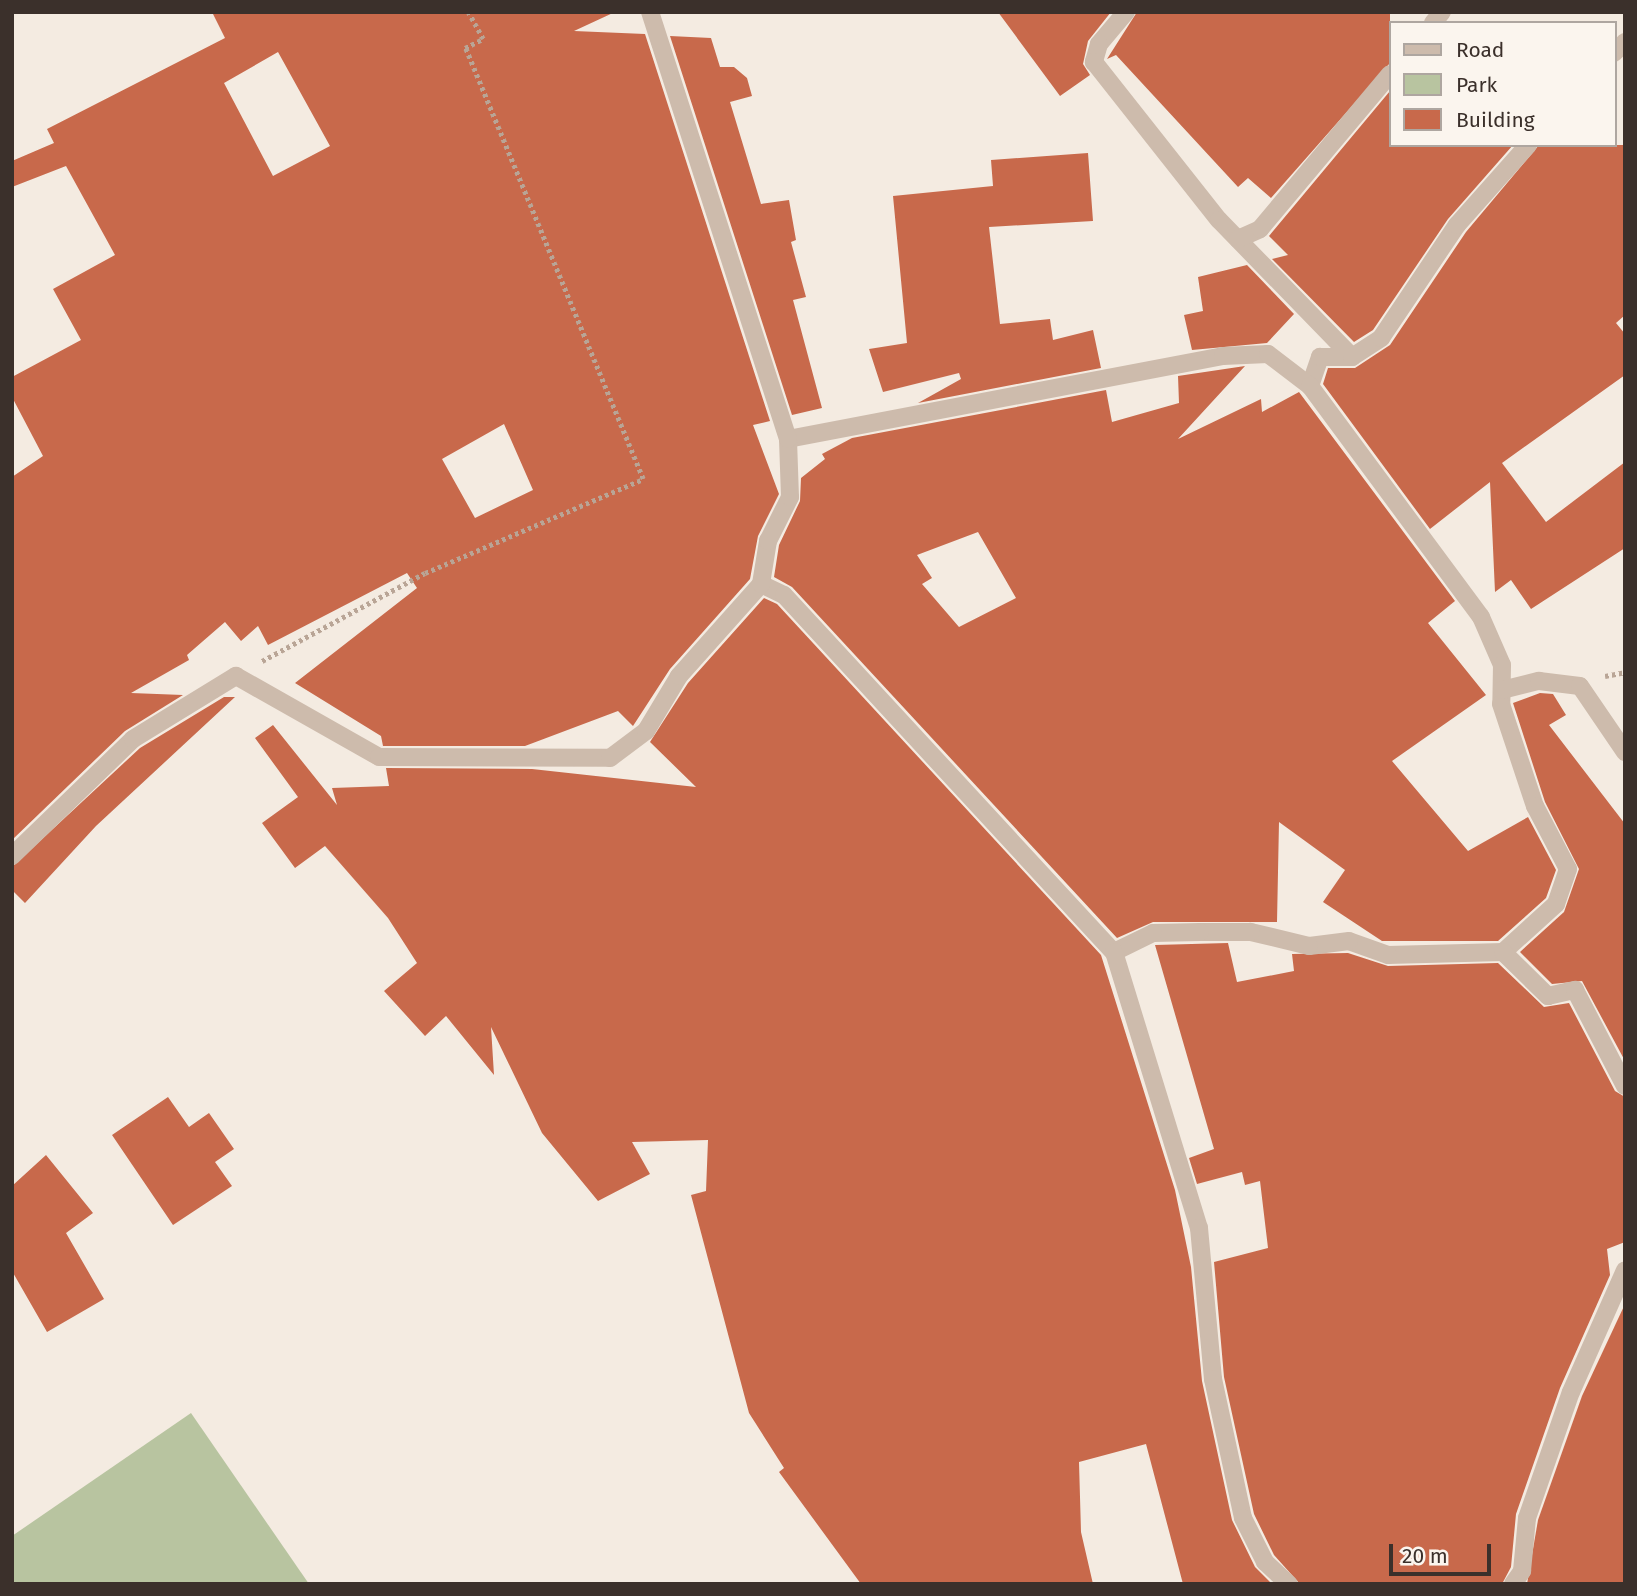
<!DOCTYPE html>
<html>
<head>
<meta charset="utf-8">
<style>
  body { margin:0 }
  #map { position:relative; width:1637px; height:1596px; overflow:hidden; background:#f4ebe1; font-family:"Fira Sans",sans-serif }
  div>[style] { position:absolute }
  .green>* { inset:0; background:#b8c4a0 }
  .building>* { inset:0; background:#c8694b }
  .path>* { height:4.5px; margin-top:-2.25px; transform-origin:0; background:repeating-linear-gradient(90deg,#b9a596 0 3.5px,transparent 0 7px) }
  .minor>* { height:18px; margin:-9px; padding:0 9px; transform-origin:9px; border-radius:9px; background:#cdbbac }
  span { translate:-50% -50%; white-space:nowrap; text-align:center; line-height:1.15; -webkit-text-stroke:5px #fbf5ee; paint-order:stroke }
  .frame { position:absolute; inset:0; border:14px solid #3b302b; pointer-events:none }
  .legend { position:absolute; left:1389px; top:21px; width:228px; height:126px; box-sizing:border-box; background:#fbf5ee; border:2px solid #aea6a0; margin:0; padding:9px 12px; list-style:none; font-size:21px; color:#3b302b }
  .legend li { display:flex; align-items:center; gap:14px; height:35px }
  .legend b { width:35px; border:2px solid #aea6a0 }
  .scale { position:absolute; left:1389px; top:1544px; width:102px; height:32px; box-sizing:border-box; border:4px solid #3b302b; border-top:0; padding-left:9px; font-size:21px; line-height:24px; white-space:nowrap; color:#3b302b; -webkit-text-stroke:5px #fbf5ee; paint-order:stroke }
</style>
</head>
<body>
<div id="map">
  <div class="green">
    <div style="clip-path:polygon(191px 1413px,309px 1584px,12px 1584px,12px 1536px)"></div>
  </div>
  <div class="building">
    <div style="clip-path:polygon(evenodd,212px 12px,615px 12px,574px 31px,645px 34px,770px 421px,753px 425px,779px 494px,758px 536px,750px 579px,670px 669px,633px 726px,618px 711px,525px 746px,383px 746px,381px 736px,295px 683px,417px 588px,407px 573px,268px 645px,258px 626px,241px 641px,225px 622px,187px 655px,189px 660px,131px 693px,183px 695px,125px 731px,12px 840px,12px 477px,43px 456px,12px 397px,12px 377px,81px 340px,53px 289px,115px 255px,66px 166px,12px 187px,12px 161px,54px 143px,47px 129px,225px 38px,212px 12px,278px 52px,330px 146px,273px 176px,224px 83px,278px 52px,212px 12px,504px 424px,533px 490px,475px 518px,442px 459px,504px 424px)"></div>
    <div style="clip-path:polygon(998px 12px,1111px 12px,1088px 41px,1083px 64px,1090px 75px,1060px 96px)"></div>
    <div style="clip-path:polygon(1137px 12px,1390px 12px,1390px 63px,1271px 198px,1248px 178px,1238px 187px,1116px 55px,1107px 59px)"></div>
    <div style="clip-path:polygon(670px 36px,711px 38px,720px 67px,734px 67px,747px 78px,752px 96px,730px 102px,761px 204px,789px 200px,796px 240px,791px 242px,806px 297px,793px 300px,822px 408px,792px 415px)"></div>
    <div style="clip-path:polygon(1390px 91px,1390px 145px,1513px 145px,1448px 219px,1373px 330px,1354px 342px,1272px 259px,1288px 255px,1269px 236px)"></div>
    <div style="clip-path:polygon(1539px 145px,1625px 145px,1625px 315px,1616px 323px,1625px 334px,1625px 375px,1502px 463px,1546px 522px,1625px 462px,1625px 548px,1531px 609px,1511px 580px,1495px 592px,1490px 482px,1430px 529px,1323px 384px,1328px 368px,1355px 368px,1390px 345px,1466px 232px)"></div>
    <div style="clip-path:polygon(1088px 153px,1093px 221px,989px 227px,1000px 324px,1050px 319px,1053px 340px,1093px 330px,1101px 368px,918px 403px,961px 379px,959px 373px,883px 392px,869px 349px,907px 343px,893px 196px,993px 186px,991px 160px)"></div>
    <div style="clip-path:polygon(1247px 265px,1294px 314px,1267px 343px,1192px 350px,1184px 315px,1203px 311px,1198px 277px)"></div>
    <div style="clip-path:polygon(evenodd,1245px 366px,1178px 439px,1261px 399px,1262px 412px,1299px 392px,1455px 601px,1428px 623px,1486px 695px,1392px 761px,1468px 851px,1528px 817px,1556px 870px,1546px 898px,1498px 941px,1382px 941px,1323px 902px,1345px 870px,1279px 822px,1277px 922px,1153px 922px,1117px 938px,792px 587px,774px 577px,779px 545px,800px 501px,801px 478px,825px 459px,822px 454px,852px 438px,1106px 390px,1112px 422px,1179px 403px,1178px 376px,1245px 366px,978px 532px,1016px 598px,959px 627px,922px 584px,932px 578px,917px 555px,978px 532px)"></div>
    <div style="clip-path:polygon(764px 598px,777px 604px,1101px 955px,1175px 1190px,1191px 1267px,1202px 1381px,1232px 1520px,1255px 1567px,1272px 1584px,1183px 1584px,1146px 1444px,1079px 1462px,1081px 1532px,1093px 1584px,861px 1584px,779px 1472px,784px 1468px,749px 1413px,691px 1195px,706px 1191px,708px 1140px,632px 1142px,650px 1174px,598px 1201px,542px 1133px,491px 1027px,494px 1075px,446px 1016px,425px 1036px,384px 991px,417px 963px,388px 918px,325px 846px,295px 868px,262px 823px,298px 797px,255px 738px,273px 725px,337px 805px,332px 788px,389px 786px,386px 768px,532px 769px,696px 787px,650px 742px,688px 683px)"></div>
    <div style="clip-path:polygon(1540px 693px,1553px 694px,1566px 715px,1549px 725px,1625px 824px,1625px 1061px,1582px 981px,1552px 984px,1520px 952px,1564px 912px,1579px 869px,1545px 802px,1513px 703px)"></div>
    <div style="clip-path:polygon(224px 697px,235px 697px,96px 826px,25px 903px,12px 890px,12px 867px,140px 748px)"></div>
    <div style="clip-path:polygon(1228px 943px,1237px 982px,1294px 971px,1292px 954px,1348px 953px,1388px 966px,1498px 963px,1544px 1007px,1569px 1003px,1615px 1091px,1625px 1097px,1625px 1242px,1607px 1249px,1610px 1275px,1560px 1388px,1516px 1514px,1511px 1567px,1502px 1584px,1300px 1584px,1274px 1555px,1254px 1514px,1224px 1377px,1214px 1262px,1268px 1248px,1260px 1181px,1245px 1185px,1242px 1172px,1197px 1184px,1189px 1158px,1214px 1149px,1155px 945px)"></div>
    <div style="clip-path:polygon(168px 1097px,189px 1127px,209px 1113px,234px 1149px,215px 1162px,232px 1186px,173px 1225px,112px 1135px)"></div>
    <div style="clip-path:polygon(46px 1155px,93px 1213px,66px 1233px,104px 1299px,47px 1332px,12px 1271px,12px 1186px)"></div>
    <div style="clip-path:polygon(1625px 1304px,1625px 1584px,1527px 1584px,1538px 1520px,1582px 1396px)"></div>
  </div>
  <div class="path">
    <div style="left:262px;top:661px;width:185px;rotate:-28.4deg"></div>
    <div style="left:425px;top:573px;width:237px;rotate:-23.3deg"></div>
    <div style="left:643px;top:479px;width:466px;rotate:-112.4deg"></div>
    <div style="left:465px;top:48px;width:20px;rotate:-27deg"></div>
    <div style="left:483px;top:39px;width:31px;rotate:-119deg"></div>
    <div style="left:1605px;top:676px;width:20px;rotate:-11deg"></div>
  </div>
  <div class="minor">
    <div style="left:1126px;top:12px;width:42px;rotate:130.2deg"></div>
    <div style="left:1099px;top:44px;width:19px;rotate:106deg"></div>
    <div style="left:1094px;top:62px;width:201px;rotate:51.7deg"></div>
    <div style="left:1219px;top:220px;width:191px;rotate:45.8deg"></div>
    <div style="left:1433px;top:23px;width:14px;rotate:-51deg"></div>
    <div style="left:1614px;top:53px;width:16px;rotate:-45deg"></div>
    <div style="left:1238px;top:239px;width:24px;rotate:-24deg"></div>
    <div style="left:1260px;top:229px;width:202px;rotate:-50deg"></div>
    <div style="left:1310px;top:386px;width:31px;rotate:-71deg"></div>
    <div style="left:1320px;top:357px;width:32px"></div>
    <div style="left:1352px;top:357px;width:35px;rotate:-33deg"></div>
    <div style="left:1381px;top:338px;width:136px;rotate:-56.1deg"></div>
    <div style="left:1457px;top:225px;width:107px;rotate:-48.4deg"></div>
    <div style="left:788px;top:439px;width:443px;rotate:-10.8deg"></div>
    <div style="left:1223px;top:356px;width:45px;rotate:-2.5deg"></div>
    <div style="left:1268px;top:354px;width:53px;rotate:37.3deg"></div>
    <div style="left:1310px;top:386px;width:287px;rotate:53.5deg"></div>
    <div style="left:1481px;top:617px;width:52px;rotate:66.4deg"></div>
    <div style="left:1502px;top:665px;width:39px;rotate:91deg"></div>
    <div style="left:1501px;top:704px;width:108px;rotate:71.6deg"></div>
    <div style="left:1535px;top:806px;width:71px;rotate:62.4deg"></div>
    <div style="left:1568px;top:869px;width:37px;rotate:109deg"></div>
    <div style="left:1556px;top:904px;width:72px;rotate:137.8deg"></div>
    <div style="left:1503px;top:952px;width:115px;rotate:178.5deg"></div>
    <div style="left:1388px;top:955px;width:41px;rotate:-160.3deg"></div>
    <div style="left:1349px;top:941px;width:40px;rotate:172.9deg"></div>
    <div style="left:1309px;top:946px;width:60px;rotate:-166.4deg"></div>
    <div style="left:1251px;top:932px;width:51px;rotate:180deg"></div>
    <div style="left:1200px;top:932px;width:47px;rotate:178.8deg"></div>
    <div style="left:1153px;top:933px;width:43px;rotate:154deg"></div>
    <div style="left:761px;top:584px;width:25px;rotate:26deg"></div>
    <div style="left:784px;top:595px;width:486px;rotate:47.3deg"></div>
    <div style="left:1114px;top:952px;width:289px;rotate:72.9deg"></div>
    <div style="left:1199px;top:1228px;width:152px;rotate:84.7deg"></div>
    <div style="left:1213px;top:1379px;width:142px;rotate:77.8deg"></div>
    <div style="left:1243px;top:1518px;width:49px;rotate:63.4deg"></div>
    <div style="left:1265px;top:1562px;width:33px;rotate:43deg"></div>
    <div style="left:1502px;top:690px;width:38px;rotate:-14deg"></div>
    <div style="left:1539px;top:681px;width:41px;rotate:7deg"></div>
    <div style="left:1580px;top:686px;width:80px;rotate:55.7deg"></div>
    <div style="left:12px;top:856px;width:168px;rotate:-44deg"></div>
    <div style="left:133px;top:739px;width:121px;rotate:-31.5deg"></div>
    <div style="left:236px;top:676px;width:164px;rotate:29.5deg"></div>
    <div style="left:379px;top:757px;width:231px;rotate:0.2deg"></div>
    <div style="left:610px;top:758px;width:45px;rotate:-36.9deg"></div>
    <div style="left:646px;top:731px;width:64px;rotate:-59deg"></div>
    <div style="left:679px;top:676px;width:123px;rotate:-48.3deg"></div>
    <div style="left:761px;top:584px;width:44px;rotate:-80.8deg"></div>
    <div style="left:768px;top:541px;width:49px;rotate:-63.4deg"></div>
    <div style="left:790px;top:497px;width:58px;rotate:-92deg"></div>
    <div style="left:788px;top:439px;width:449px;rotate:-107.9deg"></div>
    <div style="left:1503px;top:952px;width:63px;rotate:44.4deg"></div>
    <div style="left:1548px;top:996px;width:28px;rotate:-13deg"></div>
    <div style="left:1575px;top:990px;width:108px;rotate:62.5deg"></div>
    <div style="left:1513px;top:1584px;width:16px;rotate:-55deg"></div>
    <div style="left:1522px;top:1571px;width:53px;rotate:-84.6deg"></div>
    <div style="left:1527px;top:1518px;width:133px;rotate:-70.8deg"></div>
    <div style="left:1571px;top:1392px;width:133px;rotate:-66.1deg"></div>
  </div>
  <div class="frame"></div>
  <ul class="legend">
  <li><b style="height:9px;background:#cdbbac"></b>Road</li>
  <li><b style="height:19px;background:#b8c4a0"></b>Park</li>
  <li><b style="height:19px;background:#c8694b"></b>Building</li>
  </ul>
  <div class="scale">20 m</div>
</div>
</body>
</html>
